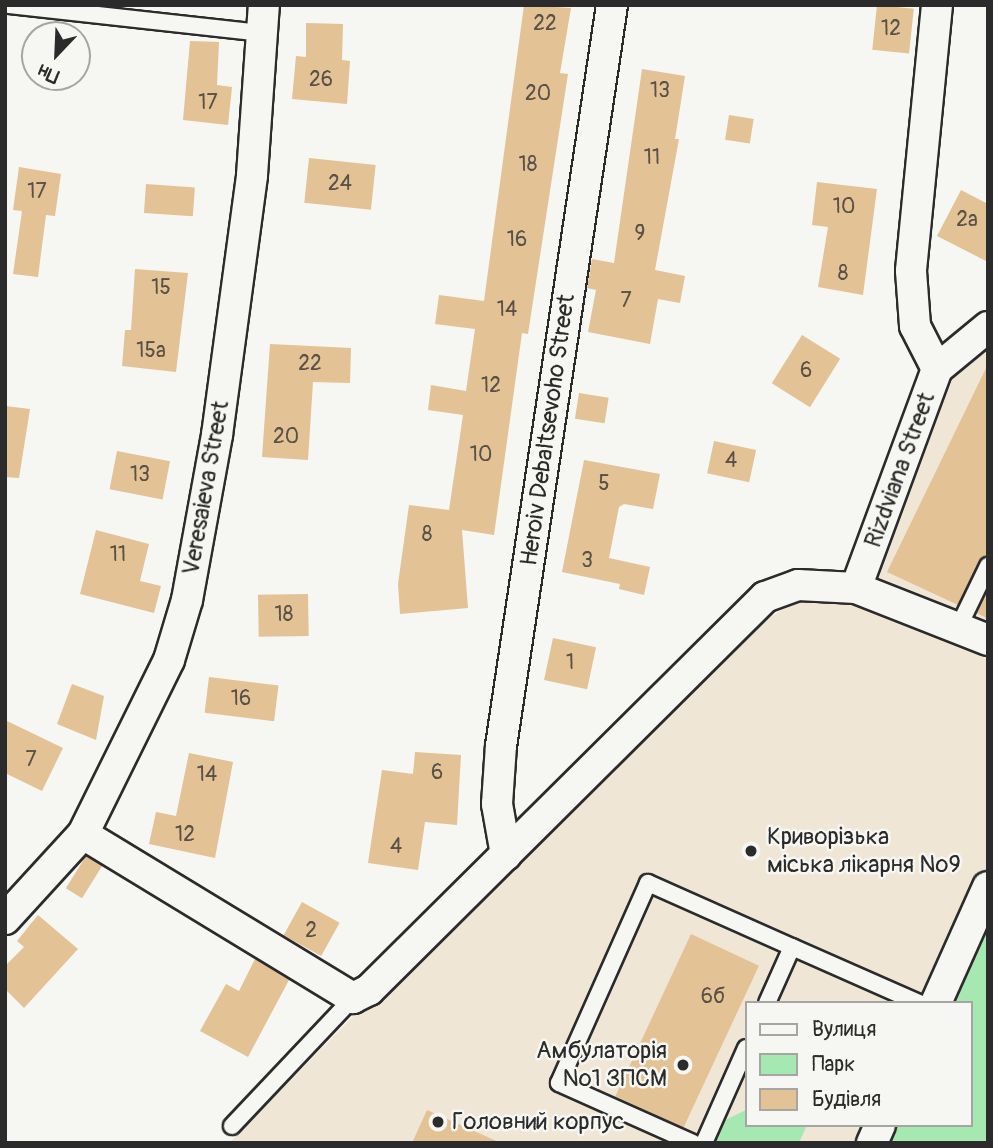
<!DOCTYPE html>
<html>
<head>
<meta charset="utf-8">
<style>
  body { margin:0 }
  #map { position:relative; width:993px; height:1148px; overflow:hidden; background:#f6f6f2; font-family:Pangolin,sans-serif }
  div>[style] { position:absolute }
  .built>* { inset:0; background:#f0e6d6 }
  .green>* { inset:0; background:#a6e8b1 }
  .building>* { inset:0; background:#e3c295; transform-origin:0 0 }
  .roads { filter:drop-shadow(2px 0 #2b2b2b) drop-shadow(-2px 0 #2b2b2b) drop-shadow(0 2px #2b2b2b) drop-shadow(0 -2px #2b2b2b) }
  .lane>* { height:16px; margin:-8px; padding:0 8px; transform-origin:8px; border-radius:8px; background:#f6f6f2 }
  .street>* { height:30px; margin:-15px; padding:0 15px; transform-origin:15px; border-radius:15px; background:#f6f6f2 }
  .dots>* { width:19px; height:19px; translate:-50% -50%; box-sizing:border-box; border:4px solid #f6f6f2; border-radius:50% }
  span { translate:-50% -50%; white-space:nowrap; text-align:center; line-height:1.15; -webkit-text-stroke:5px #f6f6f2; paint-order:stroke }
  .number-label { font-size:21px; color:#595146 }
  .number-label span { -webkit-text-stroke-width:0 }
  .street-label { font-size:24px; color:#2b2b2b }
  .poi-label { font-size:24px; color:#2b2b2b }
  .left { translate:0 -50%; text-align:left }
  .right { translate:-100% -50%; text-align:right }
  .frame { position:absolute; inset:0; border:7px solid #2b2b2b; pointer-events:none }
  .legend { position:absolute; left:745px; top:1001px; width:228px; height:126px; box-sizing:border-box; background:#f6f6f2; border:2px solid #a5a5a2; margin:0; padding:9px 12px; list-style:none; font-size:21px; color:#2b2b2b }
  .legend li { display:flex; align-items:center; gap:14px; height:35px }
  .legend b { width:35px; border:2px solid #a5a5a2 }
  .north { position:absolute; left:21px; top:21px; width:70px; height:70px; box-sizing:border-box; background:#f6f6f2; border:2px solid #a5a5a2; border-radius:50%; rotate:203deg; font-size:19px; font-weight:700; line-height:28px; text-align:center; color:#2b2b2b }
  .north::after { content:''; display:block; margin:auto; width:24px; height:32px; background:#2b2b2b; clip-path:polygon(50% 0,100% 100%,50% 72%,0 100%) }
</style>
</head>
<body>
<div id="map">
  <div class="built">
    <div style="clip-path:polygon(988px 327px,988px 886px,935px 1003px,746px 1003px,746px 1125px,880px 1125px,872px 1143px,229px 1143px,549px 816px,687px 683px,765px 620px,794px 603px,856px 588px,937px 369px)"></div>
  </div>
  <div class="green">
    <div style="clip-path:polygon(988px 887px,988px 1143px,872px 1143px,880px 1125px,970px 1125px,970px 1003px,936px 1003px)"></div>
    <div style="clip-path:polygon(746px 1110px,746px 1125px,807px 1125px,799px 1143px,713px 1143px,723px 1121px)"></div>
  </div>
  <div class="building">
    <div style="clip-path:polygon(524px 5px,571px 8px,560px 73px,568px 74px,528px 334px,522px 333px,494px 535px,462px 530px,468px 608px,400px 614px,398px 584px,409px 505px,449px 510px,463px 415px,428px 410px,431px 385px,466px 391px,475px 329px,435px 324px,439px 295px,484px 301px)"></div>
    <div style="left:877px;top:5px;width:37px;height:45px;rotate:6deg"></div>
    <div style="clip-path:polygon(306px 23px,343px 24px,342px 60px,350px 61px,347px 104px,292px 99px,296px 56px,306px 57px)"></div>
    <div style="clip-path:polygon(190px 41px,219px 42px,217px 85px,232px 87px,228px 125px,183px 120px)"></div>
    <div style="clip-path:polygon(642px 69px,685px 76px,675px 139px,679px 139px,655px 270px,685px 276px,680px 303px,658px 299px,650px 344px,588px 332px,596px 290px,587px 288px,592px 259px,614px 263px)"></div>
    <div style="left:729px;top:115px;width:25px;height:25px;rotate:9deg"></div>
    <div style="left:309px;top:158px;width:67px;height:45px;rotate:6deg"></div>
    <div style="clip-path:polygon(19px 167px,61px 174px,55px 216px,46px 215px,38px 277px,13px 274px,22px 211px,13px 210px)"></div>
    <div style="clip-path:polygon(817px 182px,877px 189px,863px 295px,818px 287px,828px 227px,812px 225px)"></div>
    <div style="left:146px;top:184px;width:49px;height:29px;rotate:4deg"></div>
    <div style="clip-path:polygon(961px 190px,988px 204px,988px 262px,937px 236px)"></div>
    <div style="clip-path:polygon(135px 269px,188px 273px,176px 372px,122px 366px,125px 330px,131px 330px)"></div>
    <div style="left:802px;top:335px;width:45px;height:57px;rotate:32deg"></div>
    <div style="clip-path:polygon(270px 344px,351px 348px,350px 383px,313px 382px,308px 460px,262px 457px)"></div>
    <div style="clip-path:polygon(988px 364px,988px 556px,979px 561px,958px 605px,887px 572px)"></div>
    <div style="left:579px;top:393px;width:30px;height:26px;rotate:9deg"></div>
    <div style="clip-path:polygon(5px 406px,30px 409px,19px 478px,5px 477px)"></div>
    <div style="left:714px;top:441px;width:43px;height:33px;rotate:12deg"></div>
    <div style="left:117px;top:451px;width:54px;height:39px;rotate:11deg"></div>
    <div style="clip-path:polygon(584px 460px,660px 474px,653px 509px,624px 504px,619px 507px,609px 558px,650px 567px,644px 595px,619px 589px,620px 584px,562px 572px)"></div>
    <div style="clip-path:polygon(96px 530px,149px 544px,140px 581px,161px 586px,154px 613px,80px 594px)"></div>
    <div style="clip-path:polygon(988px 591px,988px 619px,977px 613px)"></div>
    <div style="left:308px;top:594px;width:42px;height:50px;rotate:89deg"></div>
    <div style="left:553px;top:638px;width:44px;height:43px;rotate:12deg"></div>
    <div style="left:209px;top:677px;width:70px;height:36px;rotate:7deg"></div>
    <div style="clip-path:polygon(72px 684px,104px 696px,96px 740px,57px 724px)"></div>
    <div style="clip-path:polygon(5px 720px,63px 748px,42px 791px,5px 773px)"></div>
    <div style="clip-path:polygon(415px 752px,461px 755px,457px 825px,425px 822px,418px 870px,368px 863px,382px 770px,413px 774px)"></div>
    <div style="clip-path:polygon(189px 753px,233px 762px,215px 858px,149px 844px,156px 812px,176px 816px)"></div>
    <div style="left:86px;top:856px;width:19px;height:38px;rotate:32deg"></div>
    <div style="left:302px;top:902px;width:43px;height:38px;rotate:29deg"></div>
    <div style="clip-path:polygon(38px 915px,78px 949px,24px 1008px,5px 989px,5px 966px,24px 947px,17px 941px)"></div>
    <div style="left:691px;top:934px;width:75px;height:179px;rotate:25deg"></div>
    <div style="clip-path:polygon(255px 959px,289px 980px,248px 1057px,200px 1031px,226px 984px,239px 991px)"></div>
    <div style="clip-path:polygon(427px 1110px,501px 1143px,412px 1143px)"></div>
  </div>
  <div class="roads">
    <div class="lane">
      <div style="left:8px;top:5px;width:255px;rotate:6.3deg"></div>
      <div style="left:958px;top:628px;width:69px;rotate:-64.2deg"></div>
      <div style="left:767px;top:1003px;width:61px;rotate:-65.9deg"></div>
      <div style="left:792px;top:947px;width:139px;rotate:23.8deg"></div>
      <div style="left:232px;top:1126px;width:176px;rotate:-46.6deg"></div>
      <div style="left:693px;top:1143px;width:147px;rotate:-155.9deg"></div>
      <div style="left:559px;top:1083px;width:219px;rotate:-66deg"></div>
      <div style="left:648px;top:883px;width:158px;rotate:24deg"></div>
      <div style="left:704px;top:1143px;width:104px;rotate:-66.1deg"></div>
    </div>
    <div class="street">
      <div style="left:937px;top:5px;width:267px;rotate:95.6deg"></div>
      <div style="left:911px;top:271px;width:55px;rotate:85.8deg"></div>
      <div style="left:915px;top:326px;width:48px;rotate:62.9deg"></div>
      <div style="left:937px;top:369px;width:233px;rotate:110.3deg"></div>
      <div style="left:856px;top:588px;width:142px;rotate:21.5deg"></div>
      <div style="left:937px;top:369px;width:66px;rotate:-39.5deg"></div>
      <div style="left:83px;top:834px;width:316px;rotate:31.3deg"></div>
      <div style="left:353px;top:998px;width:18px;rotate:-27deg"></div>
      <div style="left:369px;top:990px;width:558px;rotate:-44.78deg"></div>
      <div style="left:765px;top:597px;width:35px;rotate:-20deg"></div>
      <div style="left:798px;top:585px;width:58px;rotate:3deg"></div>
      <div style="left:506px;top:855px;width:52px;rotate:-100deg"></div>
      <div style="left:497px;top:804px;width:58px;rotate:-86.1deg"></div>
      <div style="left:501px;top:746px;width:749px;rotate:-81.48deg"></div>
      <div style="left:5px;top:919px;width:115px;rotate:-47.5deg"></div>
      <div style="left:83px;top:834px;width:194px;rotate:-63.7deg"></div>
      <div style="left:169px;top:660px;width:63px;rotate:-73.3deg"></div>
      <div style="left:187px;top:600px;width:168px;rotate:-79.7deg"></div>
      <div style="left:217px;top:435px;width:262px;rotate:-82.3deg"></div>
      <div style="left:252px;top:175px;width:170px;rotate:-86deg"></div>
      <div style="left:936px;top:1003px;width:127px;rotate:-65.9deg"></div>
      <div style="left:872px;top:1143px;width:20px;rotate:-66deg"></div>
    </div>
  </div>
  <div class="dots">
    <div style="left:751px;top:851px;background:#2b2b2b"></div>
    <div style="left:683px;top:1065px;background:#2b2b2b"></div>
    <div style="left:438px;top:1122px;background:#2b2b2b"></div>
  </div>
  <div class="number-label">
    <span style="left:545px;top:24px">22</span>
    <span style="left:891px;top:29px">12</span>
    <span style="left:321px;top:80px">26</span>
    <span style="left:660px;top:91px">13</span>
    <span style="left:538px;top:94px">20</span>
    <span style="left:208px;top:103px">17</span>
    <span style="left:652px;top:158px">11</span>
    <span style="left:528px;top:165px">18</span>
    <span style="left:340px;top:184px">24</span>
    <span style="left:37px;top:192px">17</span>
    <span style="left:844px;top:207px">10</span>
    <span style="left:967px;top:220px">2а</span>
    <span style="left:640px;top:234px">9</span>
    <span style="left:517px;top:240px">16</span>
    <span style="left:843px;top:274px">8</span>
    <span style="left:161px;top:288px">15</span>
    <span style="left:626px;top:301px">7</span>
    <span style="left:507px;top:310px">14</span>
    <span style="left:151px;top:351px">15а</span>
    <span style="left:310px;top:364px">22</span>
    <span style="left:806px;top:371px">6</span>
    <span style="left:491px;top:386px">12</span>
    <span style="left:286px;top:437px">20</span>
    <span style="left:481px;top:455px">10</span>
    <span style="left:731px;top:461px">4</span>
    <span style="left:140px;top:475px">13</span>
    <span style="left:604px;top:484px">5</span>
    <span style="left:427px;top:535px">8</span>
    <span style="left:118px;top:555px">11</span>
    <span style="left:587px;top:561px">3</span>
    <span style="left:284px;top:615px">18</span>
    <span style="left:570px;top:663px">1</span>
    <span style="left:241px;top:699px">16</span>
    <span style="left:31px;top:760px">7</span>
    <span style="left:437px;top:773px">6</span>
    <span style="left:207px;top:775px">14</span>
    <span style="left:185px;top:835px">12</span>
    <span style="left:396px;top:847px">4</span>
    <span style="left:311px;top:931px">2</span>
    <span style="left:713px;top:997px">6б</span>
  </div>
  <div class="street-label">
    <span style="left:548px;top:430px;rotate:-82deg">Heroiv Debaltsevoho Street</span>
    <span style="left:900px;top:470px;rotate:-70deg">Rizdviana Street</span>
    <span style="left:206px;top:488px;rotate:-80deg">Veresaieva Street</span>
  </div>
  <div class="poi-label">
    <span class="left" style="left:767px;top:851px">Криворізька<br>міська лікарня №9</span>
    <span class="right" style="left:667px;top:1065px">Амбулаторія<br>№1 ЗПСМ</span>
    <span class="left" style="left:452px;top:1122px">Головний корпус</span>
  </div>
  <div class="frame"></div>
  <ul class="legend">
  <li><b style="height:9px;background:#f6f6f2"></b>Вулиця</li>
  <li><b style="height:19px;background:#a6e8b1"></b>Парк</li>
  <li><b style="height:19px;background:#e3c295"></b>Будівля</li>
  </ul>
  <div class="north">Пн</div>
</div>
</body>
</html>
